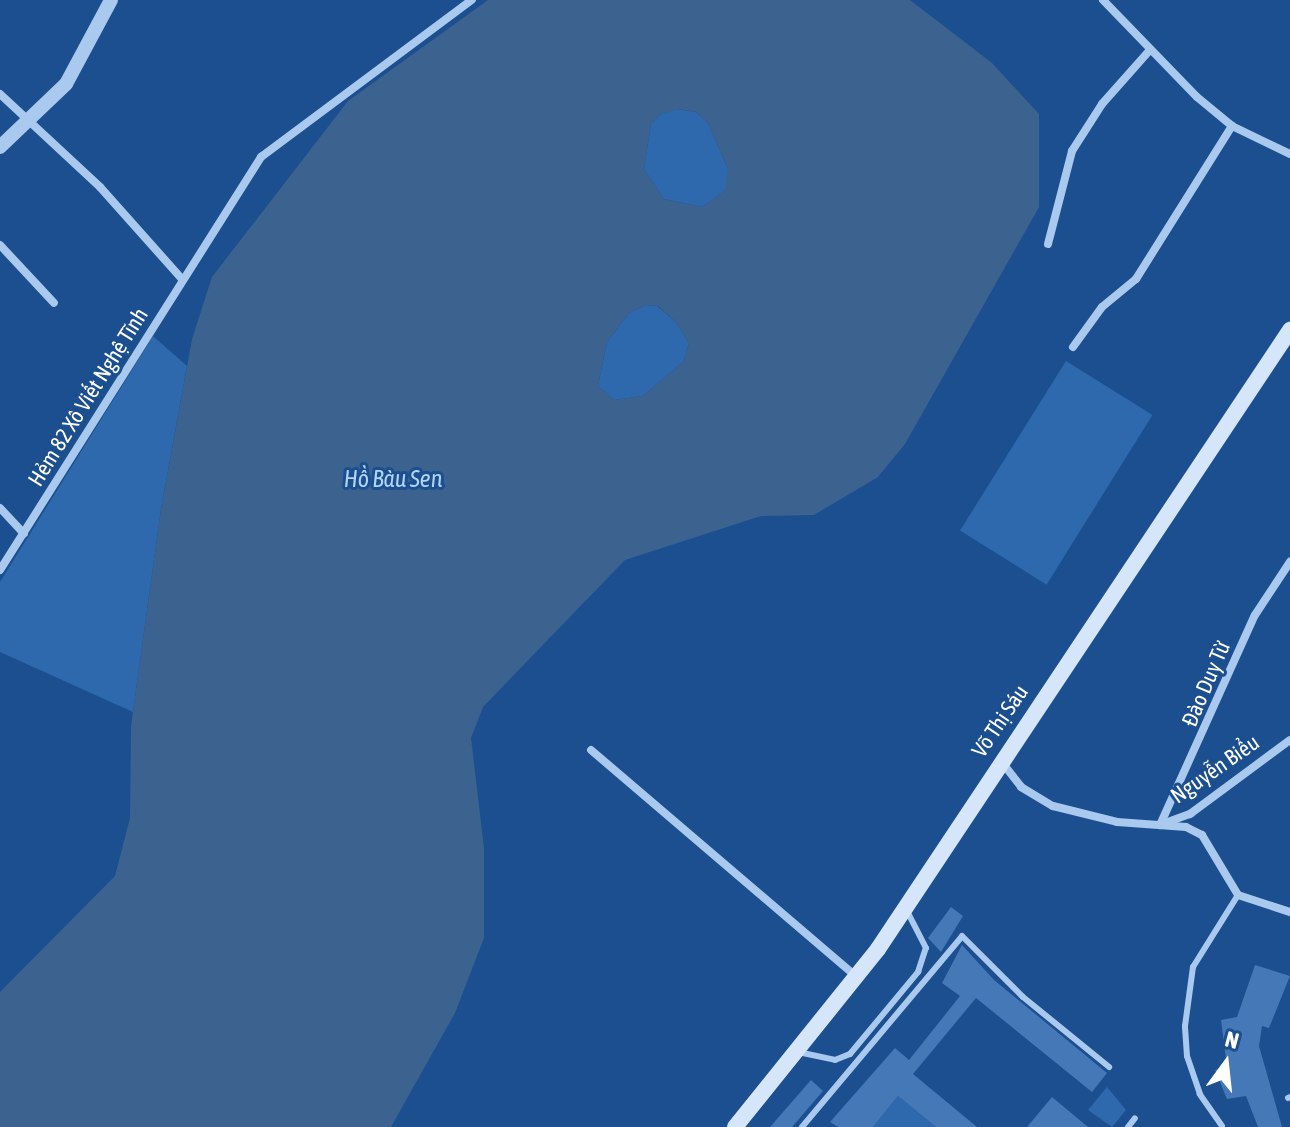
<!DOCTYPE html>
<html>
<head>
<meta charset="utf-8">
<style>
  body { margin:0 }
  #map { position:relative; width:1290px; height:1127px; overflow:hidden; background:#1b4f8f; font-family:"Asap Condensed",sans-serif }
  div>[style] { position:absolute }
  .green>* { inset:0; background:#2e69ad; transform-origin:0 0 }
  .water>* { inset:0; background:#3c6290 }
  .building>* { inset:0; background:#4478b7 }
  .service>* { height:6px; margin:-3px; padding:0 3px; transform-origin:3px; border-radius:3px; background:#a9c9ee }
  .minor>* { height:8px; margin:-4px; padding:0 4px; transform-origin:4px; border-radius:4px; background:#a9c9ee }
  .tertiary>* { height:14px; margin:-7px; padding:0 7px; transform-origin:7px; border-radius:7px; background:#a9c9ee }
  .secondary>* { height:16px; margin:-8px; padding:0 8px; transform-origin:8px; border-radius:8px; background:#d6e6fa }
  span { translate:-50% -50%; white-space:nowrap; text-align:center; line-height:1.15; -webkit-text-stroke:6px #1b4f8f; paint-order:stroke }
  .street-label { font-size:22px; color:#fff }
  .water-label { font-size:24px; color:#b5d3f5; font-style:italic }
  .north { position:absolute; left:1186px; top:1023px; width:80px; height:80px; -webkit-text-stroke:6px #1b4f8f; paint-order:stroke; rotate:15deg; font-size:22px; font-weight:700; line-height:32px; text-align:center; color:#fff }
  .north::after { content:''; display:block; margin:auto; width:28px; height:36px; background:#fff; clip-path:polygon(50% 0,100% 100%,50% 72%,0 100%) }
</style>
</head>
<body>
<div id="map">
  <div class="green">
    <div style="clip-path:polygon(677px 109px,696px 112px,708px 123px,728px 169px,731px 183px,725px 191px,702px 207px,664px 199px,644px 169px,651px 124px,660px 114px)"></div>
    <div style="clip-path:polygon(646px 305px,657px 306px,676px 322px,689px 343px,684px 361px,643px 396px,614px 400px,598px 386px,607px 342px,629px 313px)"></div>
    <div style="clip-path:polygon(153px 336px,187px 366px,161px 509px,133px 712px,0 652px,0 582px)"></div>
    <div style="left:1066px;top:361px;width:102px;height:200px;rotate:32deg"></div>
    <div style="clip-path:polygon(1107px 1087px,1126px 1110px,1112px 1127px,1088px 1110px)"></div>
    <div style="clip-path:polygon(898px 1096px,936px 1127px,873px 1127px)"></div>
  </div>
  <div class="water">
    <div style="clip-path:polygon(evenodd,488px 0,910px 0,992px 63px,1039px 114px,1039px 207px,905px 444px,878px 477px,814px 515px,761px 516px,625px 560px,483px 707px,471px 738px,484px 848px,484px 938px,455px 1013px,391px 1127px,0 1127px,0 992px,115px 876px,130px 818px,131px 726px,161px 509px,192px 339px,212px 277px,348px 101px,488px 0,678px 109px,696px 112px,708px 123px,728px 169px,725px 191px,702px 207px,664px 199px,644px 169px,651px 124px,660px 114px,678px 109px,488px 0,646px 305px,658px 306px,676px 322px,689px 343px,684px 361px,643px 396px,614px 400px,598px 386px,607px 342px,629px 313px,646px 305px)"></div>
  </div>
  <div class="building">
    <div style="clip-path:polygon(951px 907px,963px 916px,941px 952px,928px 938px)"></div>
    <div style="clip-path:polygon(962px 945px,994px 980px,1107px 1073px,1092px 1092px,976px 998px,913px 1074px,977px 1127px,936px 1127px,898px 1096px,873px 1127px,838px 1127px,830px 1122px,895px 1048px,909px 1060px,960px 996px,942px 983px)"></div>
    <div style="clip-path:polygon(1255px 965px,1290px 976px,1269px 1028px,1262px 1026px,1259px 1046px,1282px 1127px,1258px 1127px,1246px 1096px,1227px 1099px,1215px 1070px,1227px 1067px,1221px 1020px,1237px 1017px)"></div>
    <div style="clip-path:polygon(811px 1080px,823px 1091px,792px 1127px,770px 1127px)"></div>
    <div style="clip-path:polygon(1052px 1097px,1088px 1127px,1027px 1127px)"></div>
  </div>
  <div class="service">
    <div style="left:798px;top:1052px;width:38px;rotate:12deg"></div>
    <div style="left:835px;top:1060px;width:16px;rotate:-22deg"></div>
    <div style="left:850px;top:1054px;width:107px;rotate:-50.3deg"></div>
    <div style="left:918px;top:972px;width:25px;rotate:-72deg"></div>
    <div style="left:926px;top:948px;width:42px;rotate:-117.2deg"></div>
    <div style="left:1288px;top:1098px;width:2px;rotate:-27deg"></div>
    <div style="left:1222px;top:1126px;width:39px;rotate:-125deg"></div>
    <div style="left:1200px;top:1094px;width:40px;rotate:-108.9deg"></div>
    <div style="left:1187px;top:1056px;width:30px;rotate:-94deg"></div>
    <div style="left:1185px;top:1026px;width:60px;rotate:-82.3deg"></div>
    <div style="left:1193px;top:967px;width:85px;rotate:-58deg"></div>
    <div style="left:802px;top:1127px;width:249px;rotate:-50deg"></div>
    <div style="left:962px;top:936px;width:86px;rotate:45deg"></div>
    <div style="left:1023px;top:997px;width:111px;rotate:39.1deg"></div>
    <div style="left:1128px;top:1127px;width:11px;rotate:-52deg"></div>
  </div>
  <div class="minor">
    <div style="left:1103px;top:0;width:135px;rotate:45.9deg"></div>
    <div style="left:1197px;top:97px;width:45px;rotate:39.6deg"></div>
    <div style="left:1232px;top:126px;width:64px;rotate:25.8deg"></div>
    <div style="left:0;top:94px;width:137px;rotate:42.9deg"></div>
    <div style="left:100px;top:187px;width:123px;rotate:48.3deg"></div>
    <div style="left:1048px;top:244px;width:96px;rotate:-75.5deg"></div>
    <div style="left:1072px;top:151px;width:56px;rotate:-57.4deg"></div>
    <div style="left:1102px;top:104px;width:71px;rotate:-48.4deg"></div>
    <div style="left:0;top:245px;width:79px;rotate:47deg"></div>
    <div style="left:1073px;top:347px;width:49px;rotate:-54.1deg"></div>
    <div style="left:1102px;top:307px;width:44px;rotate:-39.5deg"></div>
    <div style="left:1136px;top:279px;width:181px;rotate:-57.9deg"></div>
    <div style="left:0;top:508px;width:35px;rotate:47deg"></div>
    <div style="left:0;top:570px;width:489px;rotate:-57.7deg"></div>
    <div style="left:261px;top:157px;width:263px;rotate:-36.7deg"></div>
    <div style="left:591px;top:750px;width:348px;rotate:40.5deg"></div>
    <div style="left:1001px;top:761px;width:33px;rotate:52deg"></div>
    <div style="left:1021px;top:787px;width:37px;rotate:31deg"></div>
    <div style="left:1053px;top:806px;width:66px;rotate:14deg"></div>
    <div style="left:1117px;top:822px;width:69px;rotate:4.1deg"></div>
    <div style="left:1186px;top:827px;width:18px;rotate:27deg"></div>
    <div style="left:1202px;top:835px;width:70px;rotate:59deg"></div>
    <div style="left:1238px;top:895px;width:55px;rotate:18.1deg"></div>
    <div style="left:1165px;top:823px;width:27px;rotate:-20deg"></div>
    <div style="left:1190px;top:814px;width:124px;rotate:-36.5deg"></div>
    <div style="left:1160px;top:825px;width:230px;rotate:-65.7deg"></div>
    <div style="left:1255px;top:615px;width:64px;rotate:-56.6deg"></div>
  </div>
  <div class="tertiary">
    <div style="left:0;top:147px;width:91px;rotate:-43.7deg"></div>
    <div style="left:66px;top:84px;width:95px;rotate:-61.8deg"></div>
  </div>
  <div class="secondary">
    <div style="left:735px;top:1127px;width:228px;rotate:-51.2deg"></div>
    <div style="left:878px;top:949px;width:744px;rotate:-56.35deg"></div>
  </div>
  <div class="street-label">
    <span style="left:88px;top:397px;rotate:-58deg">Hẻm 82 Xô Viết Nghệ Tĩnh</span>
    <span style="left:1206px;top:684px;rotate:-67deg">Đào Duy Từ</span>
    <span style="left:1000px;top:721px;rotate:-56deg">Võ Thị Sáu</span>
    <span style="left:1215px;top:769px;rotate:-35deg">Nguyễn Biểu</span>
  </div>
  <div class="water-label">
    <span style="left:393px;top:479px">Hồ Bàu Sen</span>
  </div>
  <div class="north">N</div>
</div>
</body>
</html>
